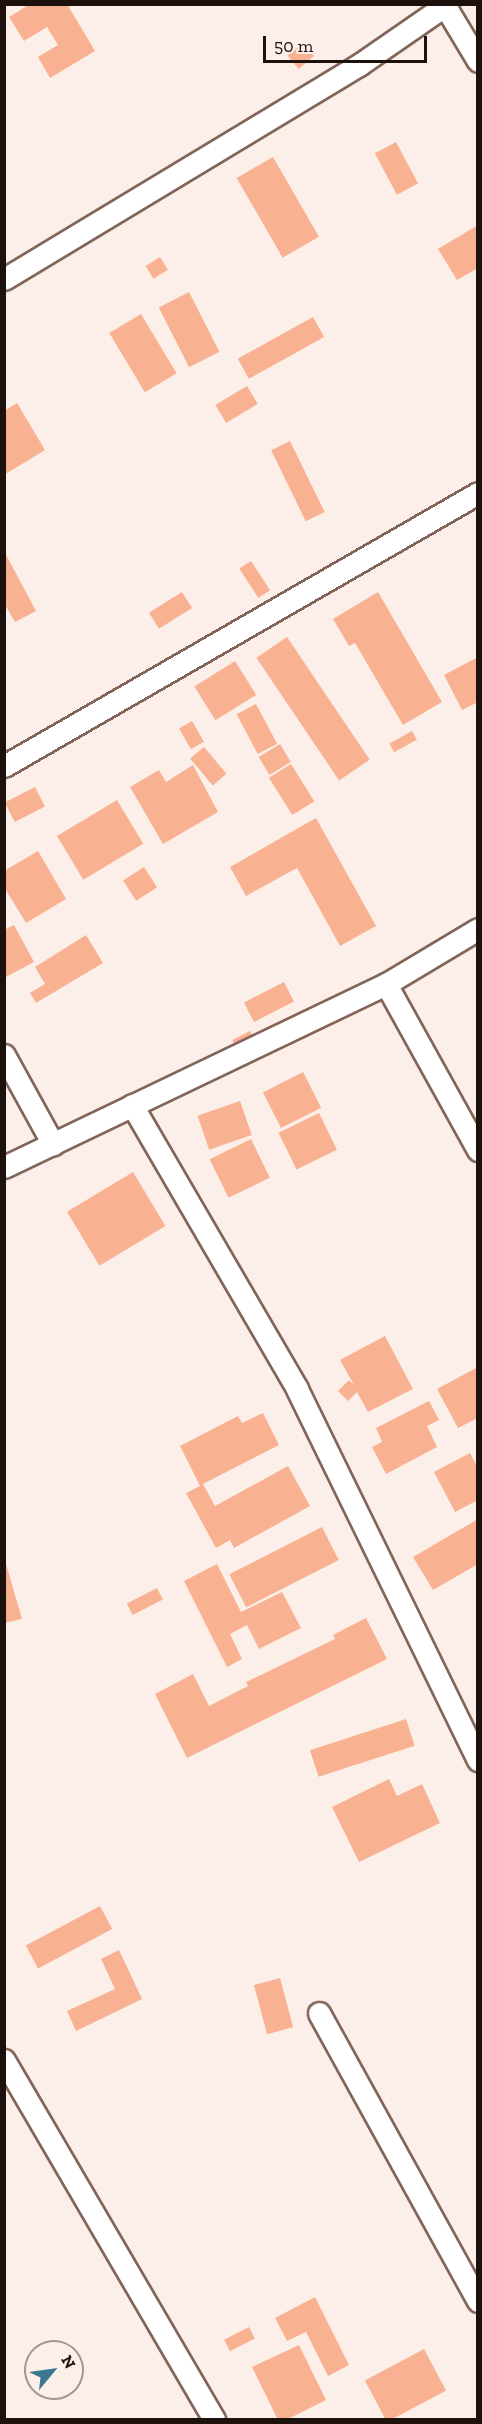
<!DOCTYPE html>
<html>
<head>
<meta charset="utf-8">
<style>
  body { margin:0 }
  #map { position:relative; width:482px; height:2424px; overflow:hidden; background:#fcefe9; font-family:"Zilla Slab",serif }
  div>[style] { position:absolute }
  .building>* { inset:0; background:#f9b291; transform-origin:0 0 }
  .roads { filter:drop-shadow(2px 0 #826558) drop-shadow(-2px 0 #826558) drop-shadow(0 2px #826558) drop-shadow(0 -2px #826558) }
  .minor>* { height:21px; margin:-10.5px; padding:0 10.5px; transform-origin:10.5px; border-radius:10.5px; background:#fff }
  span { translate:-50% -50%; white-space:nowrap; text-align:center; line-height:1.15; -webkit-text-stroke:4.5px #fcefe9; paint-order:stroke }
  .frame { position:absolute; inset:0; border:6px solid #1c110c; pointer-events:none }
  .north { position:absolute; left:24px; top:2340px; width:60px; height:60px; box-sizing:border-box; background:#fcefe9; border:2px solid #a29691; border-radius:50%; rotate:61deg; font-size:16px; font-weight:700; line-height:24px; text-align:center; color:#1c110c }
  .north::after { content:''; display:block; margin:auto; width:21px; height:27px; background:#3b788e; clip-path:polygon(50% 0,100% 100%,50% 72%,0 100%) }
  .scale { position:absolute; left:263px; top:36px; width:164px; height:27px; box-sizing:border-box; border:3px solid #1c110c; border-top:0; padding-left:8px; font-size:18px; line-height:21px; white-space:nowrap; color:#1c110c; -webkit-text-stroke:4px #fcefe9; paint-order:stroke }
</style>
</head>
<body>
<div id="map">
  <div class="building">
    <div style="clip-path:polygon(30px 4px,67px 4px,95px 51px,50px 78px,38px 57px,58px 45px,47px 27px,24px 41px,9px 17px)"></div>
    <div style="left:303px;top:43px;width:17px;height:20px;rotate:50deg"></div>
    <div style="left:396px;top:142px;width:47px;height:24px;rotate:62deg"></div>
    <div style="left:273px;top:157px;width:92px;height:42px;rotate:60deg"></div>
    <div style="clip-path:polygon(478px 225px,478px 268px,457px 280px,438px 249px)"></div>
    <div style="left:160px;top:257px;width:15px;height:17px;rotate:58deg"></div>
    <div style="left:189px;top:292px;width:67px;height:34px;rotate:63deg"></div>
    <div style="left:141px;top:314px;width:69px;height:37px;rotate:59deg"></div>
    <div style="left:313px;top:317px;width:23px;height:86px;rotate:61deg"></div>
    <div style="left:247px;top:386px;width:21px;height:37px;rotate:59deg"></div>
    <div style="clip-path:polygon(17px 403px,45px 450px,4px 475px,4px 411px)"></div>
    <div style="left:290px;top:441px;width:79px;height:21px;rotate:64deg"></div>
    <div style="clip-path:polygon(4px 551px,36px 611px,15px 622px,4px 603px)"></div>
    <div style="left:251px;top:561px;width:35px;height:14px;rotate:57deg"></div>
    <div style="left:182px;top:592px;width:19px;height:39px;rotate:58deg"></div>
    <div style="clip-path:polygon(378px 592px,442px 702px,403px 725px,355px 643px,349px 646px,333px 619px)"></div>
    <div style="left:287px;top:637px;width:148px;height:37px;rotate:56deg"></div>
    <div style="clip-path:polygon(478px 657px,478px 702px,462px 710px,444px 675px)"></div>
    <div style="left:235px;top:661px;width:40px;height:48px;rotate:58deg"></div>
    <div style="left:256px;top:704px;width:45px;height:22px;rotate:62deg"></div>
    <div style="left:192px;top:721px;width:24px;height:15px;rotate:60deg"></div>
    <div style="left:412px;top:731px;width:10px;height:26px;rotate:61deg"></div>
    <div style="left:280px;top:744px;width:21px;height:25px;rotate:59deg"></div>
    <div style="left:204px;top:747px;width:35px;height:18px;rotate:50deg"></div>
    <div style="left:291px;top:764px;width:44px;height:26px;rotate:58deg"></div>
    <div style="clip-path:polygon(193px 765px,218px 812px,163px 844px,130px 787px,159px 770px,166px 782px)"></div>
    <div style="left:35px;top:787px;width:22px;height:34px;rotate:63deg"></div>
    <div style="left:117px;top:800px;width:51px;height:70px;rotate:59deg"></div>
    <div style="clip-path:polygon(316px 818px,376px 926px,340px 946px,297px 868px,246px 896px,230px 867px)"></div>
    <div style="clip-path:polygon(38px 851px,66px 899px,26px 923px,4px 887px,4px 871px)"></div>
    <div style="left:144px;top:867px;width:24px;height:25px;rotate:57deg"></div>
    <div style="clip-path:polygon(14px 925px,34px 962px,4px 978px,4px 930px)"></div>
    <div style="clip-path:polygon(86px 935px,103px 963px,36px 1003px,30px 993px,45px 984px,35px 967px)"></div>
    <div style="left:284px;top:982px;width:22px;height:45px;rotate:63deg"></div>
    <div style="left:250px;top:1031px;width:11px;height:20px;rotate:63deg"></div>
    <div style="left:303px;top:1072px;width:40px;height:45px;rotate:63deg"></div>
    <div style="left:240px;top:1101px;width:36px;height:45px;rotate:71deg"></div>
    <div style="left:319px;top:1113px;width:41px;height:45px;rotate:64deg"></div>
    <div style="left:251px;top:1139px;width:43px;height:46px;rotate:64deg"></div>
    <div style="left:133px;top:1172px;width:63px;height:77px;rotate:59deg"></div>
    <div style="clip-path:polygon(385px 1336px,413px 1389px,368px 1412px,357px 1392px,348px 1401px,338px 1391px,349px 1380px,354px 1385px,340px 1360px)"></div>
    <div style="clip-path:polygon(478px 1367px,478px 1418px,458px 1428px,437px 1389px)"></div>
    <div style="clip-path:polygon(429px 1401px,439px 1420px,427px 1426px,437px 1447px,386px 1474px,372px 1447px,382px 1442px,376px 1428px)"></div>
    <div style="clip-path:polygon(263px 1413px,279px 1445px,203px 1484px,215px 1506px,288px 1466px,310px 1506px,234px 1548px,230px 1540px,216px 1548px,186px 1493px,200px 1486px,180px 1446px,238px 1416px,242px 1423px)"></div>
    <div style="clip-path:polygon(470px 1453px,478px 1468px,478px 1500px,455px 1512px,434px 1472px)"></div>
    <div style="clip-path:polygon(478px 1519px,478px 1564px,433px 1590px,413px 1557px)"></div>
    <div style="left:322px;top:1527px;width:37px;height:104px;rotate:63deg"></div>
    <div style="clip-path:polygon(4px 1557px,22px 1619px,4px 1623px)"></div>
    <div style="clip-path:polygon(217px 1564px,241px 1612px,282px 1592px,301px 1628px,259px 1649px,247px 1625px,230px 1634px,242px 1659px,227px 1667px,184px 1581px)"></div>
    <div style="left:157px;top:1588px;width:13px;height:34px;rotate:63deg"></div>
    <div style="clip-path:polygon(366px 1618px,387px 1659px,187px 1758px,155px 1694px,193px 1674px,209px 1706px,248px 1686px,246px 1682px,335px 1639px,333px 1635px)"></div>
    <div style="left:406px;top:1719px;width:28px;height:101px;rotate:72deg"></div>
    <div style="clip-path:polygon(389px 1779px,397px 1796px,422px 1784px,440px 1823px,359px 1862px,332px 1807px)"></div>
    <div style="left:100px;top:1906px;width:26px;height:84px;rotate:62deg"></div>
    <div style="clip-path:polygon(119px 1950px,142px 1999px,76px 2031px,67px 2011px,115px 1989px,101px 1959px)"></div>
    <div style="left:280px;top:1978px;width:51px;height:27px;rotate:75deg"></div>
    <div style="clip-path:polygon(315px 2297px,349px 2365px,328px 2376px,306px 2332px,287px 2341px,275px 2318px)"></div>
    <div style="left:249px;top:2327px;width:13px;height:28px;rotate:63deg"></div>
    <div style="clip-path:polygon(299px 2345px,326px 2400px,286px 2420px,278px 2420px,252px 2367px)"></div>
    <div style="left:424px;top:2349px;width:47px;height:67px;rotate:62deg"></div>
  </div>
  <div class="roads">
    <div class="minor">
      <div style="left:445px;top:6px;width:64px;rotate:59deg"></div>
      <div style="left:4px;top:279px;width:415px;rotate:-31.1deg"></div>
      <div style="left:359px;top:65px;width:107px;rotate:-34.7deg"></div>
      <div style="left:4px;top:766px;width:547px;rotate:-29.94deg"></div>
      <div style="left:386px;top:984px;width:190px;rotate:61deg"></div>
      <div style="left:4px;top:1055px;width:102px;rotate:61.2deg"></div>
      <div style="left:132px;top:1105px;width:328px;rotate:59.8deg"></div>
      <div style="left:297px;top:1389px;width:413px;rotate:64deg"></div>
      <div style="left:4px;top:1167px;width:424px;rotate:-25.6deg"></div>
      <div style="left:386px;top:984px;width:107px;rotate:-30.9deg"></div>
      <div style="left:319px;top:2013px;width:329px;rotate:61.1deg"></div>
      <div style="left:4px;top:2060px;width:417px;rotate:59.7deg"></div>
    </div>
  </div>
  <div class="frame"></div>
  <div class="north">N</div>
  <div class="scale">50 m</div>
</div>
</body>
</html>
